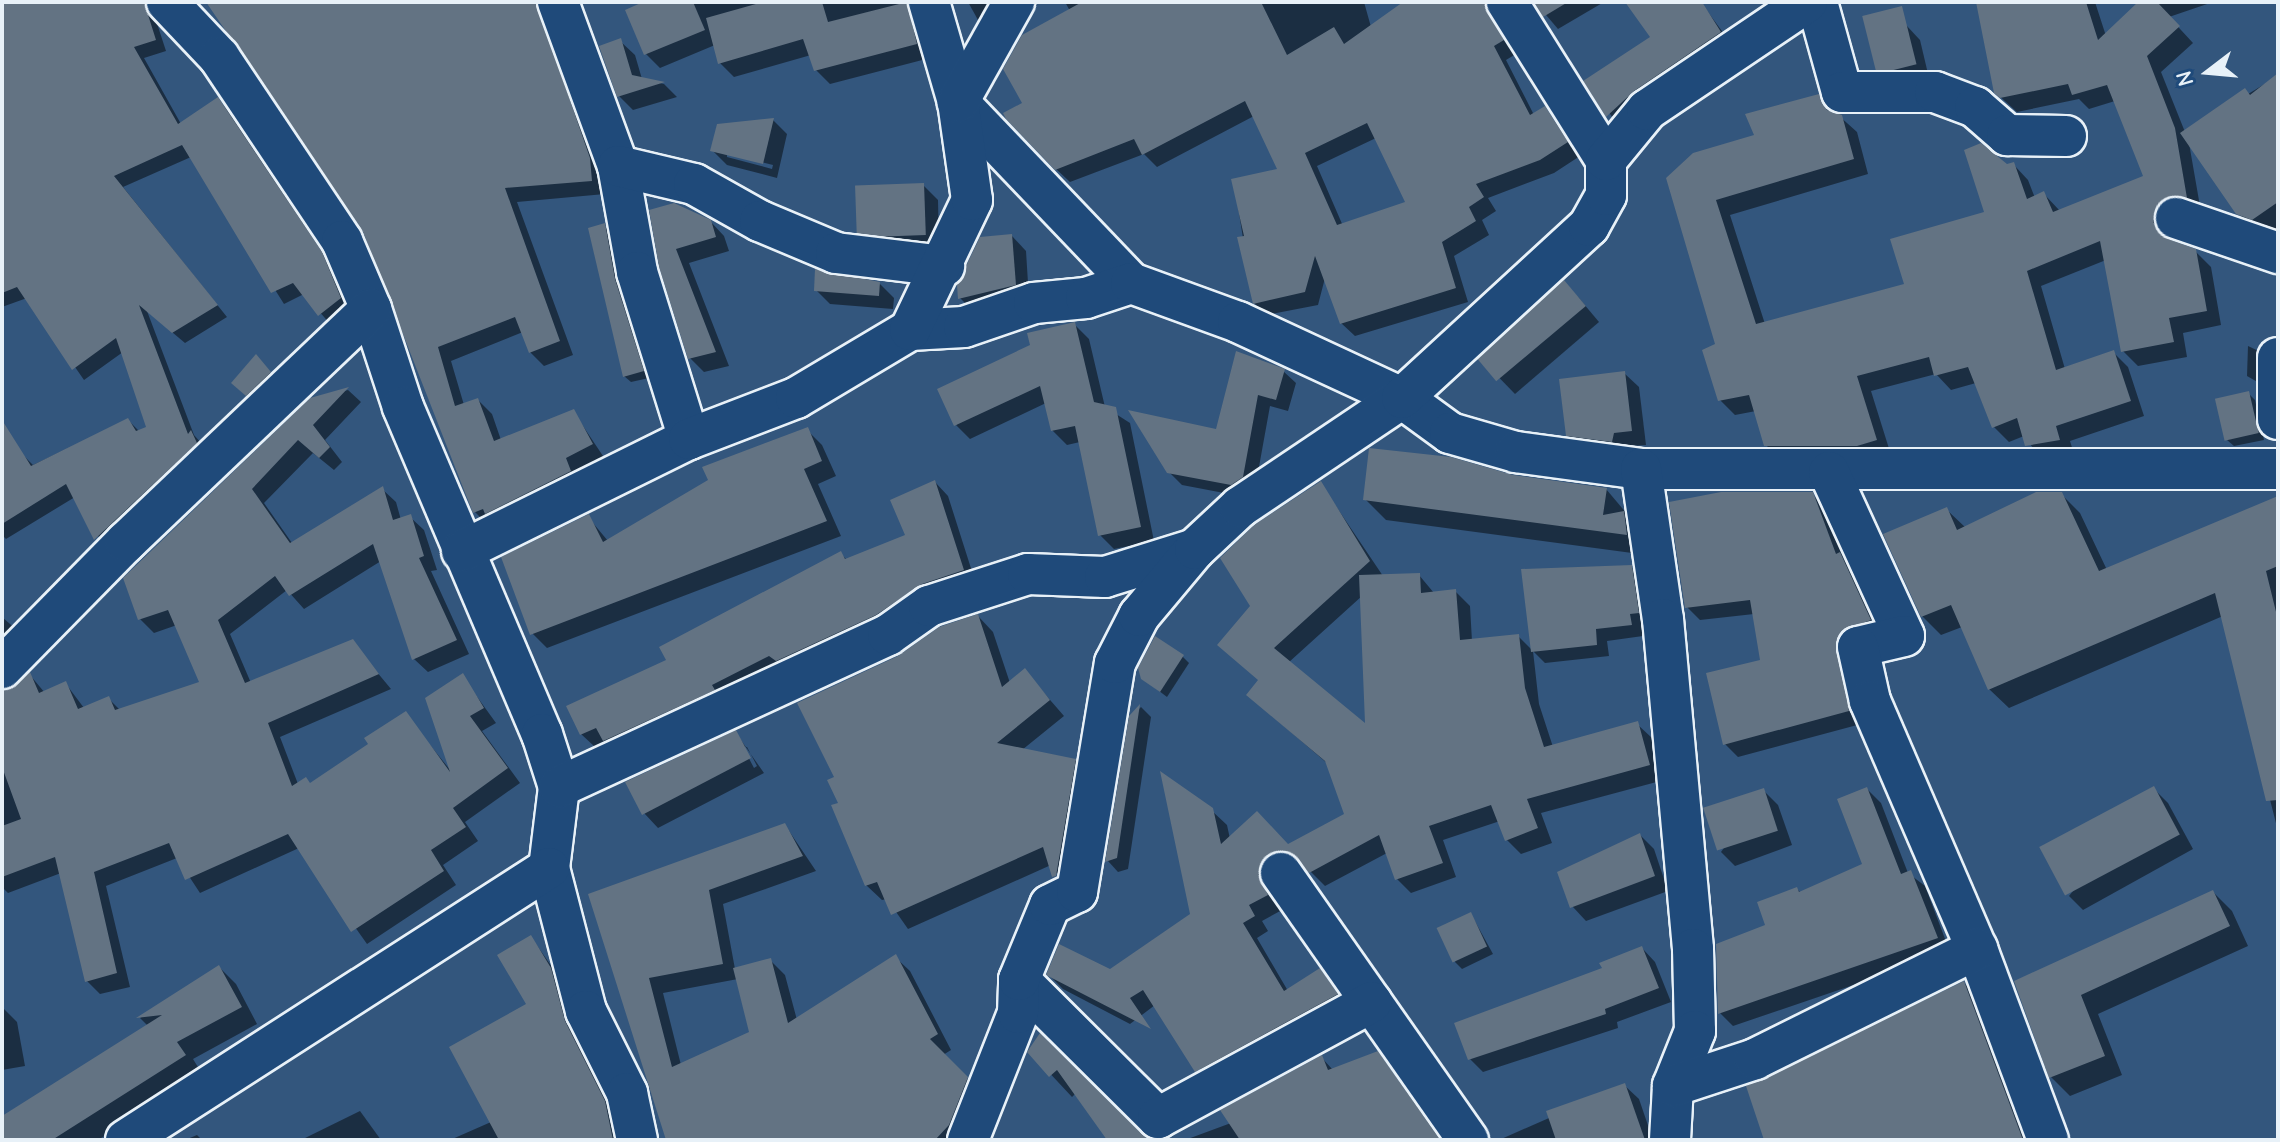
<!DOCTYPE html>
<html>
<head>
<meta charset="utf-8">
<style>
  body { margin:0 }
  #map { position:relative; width:2280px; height:1142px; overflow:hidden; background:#33567d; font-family:"Comic Neue",sans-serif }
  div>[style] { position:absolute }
  .shadow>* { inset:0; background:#0007 }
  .building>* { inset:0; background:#637383; transform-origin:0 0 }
  .roads { filter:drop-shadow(2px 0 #e8f1f8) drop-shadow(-2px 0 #e8f1f8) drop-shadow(0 2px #e8f1f8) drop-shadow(0 -2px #e8f1f8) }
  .street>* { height:40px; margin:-20px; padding:0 20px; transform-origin:20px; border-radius:20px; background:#1f4a7a }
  span { translate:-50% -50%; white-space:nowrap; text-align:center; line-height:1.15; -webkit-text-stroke:6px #1f4a7a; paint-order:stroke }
  .frame { position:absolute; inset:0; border:4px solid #e8f1f8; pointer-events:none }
  .north { position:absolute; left:2168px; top:32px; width:80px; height:80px; -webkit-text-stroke:6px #1f4a7a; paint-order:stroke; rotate:254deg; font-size:22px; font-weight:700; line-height:32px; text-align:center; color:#e8f1f8 }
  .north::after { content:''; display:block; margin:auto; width:28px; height:36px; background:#e8f1f8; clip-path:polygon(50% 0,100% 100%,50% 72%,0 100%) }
</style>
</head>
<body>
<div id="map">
  <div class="shadow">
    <div style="clip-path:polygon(2px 2px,150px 2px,166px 51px,144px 58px,181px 124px,218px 100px,229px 111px,332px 265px,351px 309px,331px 325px,304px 294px,284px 304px,191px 157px,123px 187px,227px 317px,185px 343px,147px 311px,194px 435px,202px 444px,106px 549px,75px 497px,6px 539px,2px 535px,2px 466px,22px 454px,33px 465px,128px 420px,140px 432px,149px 428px,123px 352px,84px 380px,27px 298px,2px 307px)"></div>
    <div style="clip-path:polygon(209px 2px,553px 2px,605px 194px,517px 202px,573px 355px,544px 366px,530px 352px,523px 332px,451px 361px,464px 405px,478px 400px,492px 414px,501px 440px,573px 411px,605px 459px,489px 526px,475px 512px,363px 228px)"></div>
    <div style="clip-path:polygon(649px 2px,925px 2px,930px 58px,830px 84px,815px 69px,811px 55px,734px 77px,720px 63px,715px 45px,660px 68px,646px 54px)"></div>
    <div style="clip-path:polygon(968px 2px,996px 2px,991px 34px,978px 20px)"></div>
    <div style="clip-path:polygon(evenodd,1065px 2px,1364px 2px,1371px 27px,1408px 2px,1505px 2px,1497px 18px,1516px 54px,1506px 60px,1534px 115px,1545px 108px,1580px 156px,1554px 173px,1488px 198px,1496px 211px,1482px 220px,1489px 235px,1454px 256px,1468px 302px,1355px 336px,1341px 323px,1325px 278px,1318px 305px,1266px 315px,1253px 302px,1234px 181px,1280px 170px,1254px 116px,1157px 167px,1144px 154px,1070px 182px,1056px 169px,1024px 104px,1070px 11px,1065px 2px,1376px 138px,1408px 203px,1343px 226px,1317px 166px,1376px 138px)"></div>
    <div style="clip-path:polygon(1535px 2px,1604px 2px,1558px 29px)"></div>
    <div style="clip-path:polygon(1628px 2px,1702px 4px,1733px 46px,1621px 129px,1586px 81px,1653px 38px)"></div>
    <div style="clip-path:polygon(1981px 2px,2095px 2px,2106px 36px,2141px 2px,2213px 2px,2169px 17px,2193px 43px,2161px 72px,2185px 132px,2278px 76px,2278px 235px,2258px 233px,2238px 213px,2189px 143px,2201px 212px,2176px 215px,2167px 238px,2195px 251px,2211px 267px,2221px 325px,2183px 333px,2187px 357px,2138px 366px,2123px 351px,2106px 260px,2041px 286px,2065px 369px,2113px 352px,2128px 367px,2144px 416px,2070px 441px,2074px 454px,2042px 460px,2024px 436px,2009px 442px,1994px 427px,1976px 383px,1951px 390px,1936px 374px,1871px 391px,1891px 455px,1781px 460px,1766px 445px,1756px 411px,1735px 415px,1720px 400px,1718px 345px,1668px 179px,1756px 137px,1818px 97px,1857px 132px,1868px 174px,1730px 215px,1765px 324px,1906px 286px,1987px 213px,2007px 167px,2013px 164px,2028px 180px,2035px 198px,2044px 194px,2060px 211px,2146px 177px,2115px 101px,2089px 109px,2079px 99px,2017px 112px,1995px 92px)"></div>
    <div style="clip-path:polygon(1892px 10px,1920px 40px,1929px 78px,1891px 82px,1877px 68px)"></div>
    <div style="clip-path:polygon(620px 41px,635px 55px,642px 79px,664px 84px,677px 97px,633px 110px,619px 96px)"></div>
    <div style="clip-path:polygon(evenodd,773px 120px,787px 134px,777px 178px,727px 165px,713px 151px,773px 120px,727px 153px,773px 165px,772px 169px,727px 157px,727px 153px)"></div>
    <div style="clip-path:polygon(923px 185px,938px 200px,939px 249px,873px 246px,858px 231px)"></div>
    <div style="clip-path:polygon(674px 205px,710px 221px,724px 236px,729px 251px,689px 263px,729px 366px,704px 372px,690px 358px,661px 266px)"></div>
    <div style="clip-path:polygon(604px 226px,611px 232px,649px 378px,631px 382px,624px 376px)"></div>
    <div style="clip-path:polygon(1012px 236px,1026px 251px,1029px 299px,974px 312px,960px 298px)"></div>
    <div style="clip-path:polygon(879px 283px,894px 298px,893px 309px,830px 304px,816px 290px)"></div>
    <div style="clip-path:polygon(1578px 297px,1599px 322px,1515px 394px,1481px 359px)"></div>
    <div style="clip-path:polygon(1074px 324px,1089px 339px,1105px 407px,1130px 423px,1154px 541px,1114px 549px,1100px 535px,1080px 442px,1067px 445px,1052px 430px,1046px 403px,970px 439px,956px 425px)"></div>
    <div style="clip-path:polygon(2248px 346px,2265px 354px,2261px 384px,2247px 376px)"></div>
    <div style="clip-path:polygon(262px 363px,276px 380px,254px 402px,240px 390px)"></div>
    <div style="clip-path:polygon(1283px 371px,1296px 383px,1288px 411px,1270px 406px,1255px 489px,1245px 497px,1182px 485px,1169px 472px)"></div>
    <div style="clip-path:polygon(1624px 373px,1639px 387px,1646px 445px,1582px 449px,1568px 435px)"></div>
    <div style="clip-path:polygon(348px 390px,361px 402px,325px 440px,342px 462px,334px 470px,313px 453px,264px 503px,292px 543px,382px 489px,396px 502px,401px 520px,410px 517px,424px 530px,437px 570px,431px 571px,469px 654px,428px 672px,414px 659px,381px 561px,304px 609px,287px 590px,230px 634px,251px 683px,352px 642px,391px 689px,280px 737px,298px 784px,310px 784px,371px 744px,405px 714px,451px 771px,462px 676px,496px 723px,482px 731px,520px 783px,465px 822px,478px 841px,443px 865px,456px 885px,367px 944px,299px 848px,200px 893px,177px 858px,106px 886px,130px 987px,100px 994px,87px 981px,61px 873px,8px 893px,2px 887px,2px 692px,30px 675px,45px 693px,66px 684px,84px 708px,108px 698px,121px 711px,202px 683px,177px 625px,154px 633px,140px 619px,311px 400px)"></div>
    <div style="clip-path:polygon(2248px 393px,2255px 400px,2264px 440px,2234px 446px,2227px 440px)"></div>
    <div style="clip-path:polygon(807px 430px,822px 445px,836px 476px,818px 484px,841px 536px,547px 648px,532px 633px,588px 517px,608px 541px)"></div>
    <div style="clip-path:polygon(1512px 477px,1606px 489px,1644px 534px,1647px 555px,1386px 520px,1365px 499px)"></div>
    <div style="clip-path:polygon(935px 482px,948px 496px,976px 584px,618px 753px,607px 742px,595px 747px,581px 734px,668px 661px,841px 554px,847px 560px,908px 536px)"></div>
    <div style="clip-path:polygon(evenodd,1321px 484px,1383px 576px,1419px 575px,1434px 593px,1455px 591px,1470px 606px,1472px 641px,1518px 636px,1532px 650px,1631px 567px,1643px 579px,1650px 625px,1642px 626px,1643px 636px,1607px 641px,1609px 656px,1545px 663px,1533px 651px,1539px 704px,1553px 747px,1637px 724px,1652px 738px,1664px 780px,1541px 813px,1552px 843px,1521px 854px,1506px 839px,1500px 821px,1443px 840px,1456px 877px,1411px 893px,1397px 879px,1387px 853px,1325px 886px,1305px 866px,1283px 868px,1272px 890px,1282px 910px,1262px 921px,1268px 931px,1257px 938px,1288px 991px,1319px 971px,1351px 1010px,1212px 1085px,1155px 1005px,1130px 1024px,1063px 989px,1048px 974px,1109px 971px,1192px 914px,1211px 810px,1227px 825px,1230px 839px,1288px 846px,1346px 815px,1328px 764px,1248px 695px,1260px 681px,1252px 607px,1321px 484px,1362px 596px,1367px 728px,1288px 663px,1362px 596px)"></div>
    <div style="clip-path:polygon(1812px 494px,1825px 507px,1883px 633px,1861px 724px,1738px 757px,1725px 744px,1762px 661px,1754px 614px,1700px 620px,1687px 607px)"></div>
    <div style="clip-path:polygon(2061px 494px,2080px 513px,2107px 570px,2278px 501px,2278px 831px,2223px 616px,2009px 708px,1989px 689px,1962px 627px,1941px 635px,1922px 616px,1947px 510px,1966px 528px)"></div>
    <div style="clip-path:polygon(978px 616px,993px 632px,1010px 683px,1025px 671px,1064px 716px,1022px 750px,1075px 760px,1090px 776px,1069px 891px,1051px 865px,908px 929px,887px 899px,882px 900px,866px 885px,836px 778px,899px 658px)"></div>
    <div style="clip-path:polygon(2px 617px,18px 631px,2px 665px)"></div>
    <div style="clip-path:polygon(1182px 656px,1189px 663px,1167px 697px,1142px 678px)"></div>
    <div style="clip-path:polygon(1141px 707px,1151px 717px,1128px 869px,1118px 872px,1108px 861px,1131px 717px)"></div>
    <div style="clip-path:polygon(evenodd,736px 733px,764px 773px,658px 828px,644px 813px,736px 733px,743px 747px,747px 747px,757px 766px,754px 768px,743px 747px)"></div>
    <div style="clip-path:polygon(1867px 789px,1881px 803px,1908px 873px,1925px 886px,1950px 952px,1733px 1026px,1720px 1013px,1768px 926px,1797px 889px,1801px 893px,1864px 865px)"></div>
    <div style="clip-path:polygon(2154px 789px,2168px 803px,2193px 849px,2083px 910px,2069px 896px)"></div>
    <div style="clip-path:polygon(1764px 791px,1778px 805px,1792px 845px,1735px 866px,1721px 852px)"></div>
    <div style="clip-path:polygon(evenodd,785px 825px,816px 871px,723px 904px,735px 969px,770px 960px,785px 975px,797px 1020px,895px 957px,910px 971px,951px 1050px,943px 1055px,982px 1093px,963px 1140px,664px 1140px,667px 1136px,590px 895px,785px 825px,738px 979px,752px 1033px,681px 1065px,663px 993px,738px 979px)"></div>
    <div style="clip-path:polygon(1640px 835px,1654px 849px,1668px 891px,1586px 921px,1572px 906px)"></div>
    <div style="clip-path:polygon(2213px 892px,2232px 911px,2248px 946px,2098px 1014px,2122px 1075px,2070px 1096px,2051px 1077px,2016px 982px)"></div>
    <div style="clip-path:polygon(1471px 914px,1493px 954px,1462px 969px,1455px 962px)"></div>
    <div style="clip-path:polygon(531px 937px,564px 984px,623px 1140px,450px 1140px,491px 1122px,528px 1005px)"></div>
    <div style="clip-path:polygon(1642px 948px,1655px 962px,1671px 1002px,1617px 1022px,1618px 1028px,1483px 1072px,1470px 1059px)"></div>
    <div style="clip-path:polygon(219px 967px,236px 984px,257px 1024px,193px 1059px,201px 1072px,98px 1140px,2px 1140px,2px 1118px,148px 1026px,140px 1018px)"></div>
    <div style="clip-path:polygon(1964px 983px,1981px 1000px,2033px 1140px,1766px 1140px)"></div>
    <div style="clip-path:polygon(2px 1007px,17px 1022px,25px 1066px,2px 1070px)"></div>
    <div style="clip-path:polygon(1040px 1036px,1143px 1140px,1108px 1140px,1075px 1094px,1072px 1097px,1030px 1052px)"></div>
    <div style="clip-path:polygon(1377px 1053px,1444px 1140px,1185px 1140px,1231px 1123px,1322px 1058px,1333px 1070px)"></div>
    <div style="clip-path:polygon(1624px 1085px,1639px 1099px,1653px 1140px,1499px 1140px)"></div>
    <div style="clip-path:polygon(360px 1111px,381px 1140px,301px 1140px)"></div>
    <div style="clip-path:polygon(197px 1135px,202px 1140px,185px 1140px)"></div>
  </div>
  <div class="building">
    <div style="clip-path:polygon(2px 2px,144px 2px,156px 40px,134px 47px,178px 124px,218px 97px,322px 252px,341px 298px,318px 316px,293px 283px,271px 293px,182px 145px,114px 176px,218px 305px,172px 333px,139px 305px,188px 434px,191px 430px,197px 443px,94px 540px,66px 484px,2px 524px,2px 420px,31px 466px,128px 418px,136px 431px,146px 427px,116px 338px,72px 370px,17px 287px,2px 293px)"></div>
    <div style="clip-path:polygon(206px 2px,536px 2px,590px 158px,592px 181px,505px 188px,560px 341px,529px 353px,515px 317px,438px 347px,455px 406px,478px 398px,494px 441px,574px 409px,593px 444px,566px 458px,571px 471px,485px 514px,483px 509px,473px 513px,363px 232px)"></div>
    <div style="clip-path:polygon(643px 2px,693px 2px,705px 30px,644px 55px,625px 10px)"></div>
    <div style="clip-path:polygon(763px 2px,822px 2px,828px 22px,907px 2px,917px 44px,814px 71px,803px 39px,718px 64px,706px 18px)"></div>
    <div style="clip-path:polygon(evenodd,1082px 2px,1261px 2px,1287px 55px,1334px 27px,1344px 44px,1403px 2px,1484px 2px,1504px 40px,1494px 46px,1530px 115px,1545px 106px,1568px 142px,1540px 160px,1476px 184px,1484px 197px,1469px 207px,1476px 221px,1442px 242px,1456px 288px,1340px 324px,1315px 256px,1305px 292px,1253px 304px,1237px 237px,1244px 236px,1231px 179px,1277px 169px,1245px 101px,1142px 155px,1134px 139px,1055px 170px,1006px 119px,1003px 113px,1022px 103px,1003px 69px,1022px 35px,1082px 2px,1367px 123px,1405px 202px,1337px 225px,1305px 153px,1367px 123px)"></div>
    <div style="clip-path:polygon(1534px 2px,1568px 2px,1543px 17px)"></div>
    <div style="clip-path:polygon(1625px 2px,1702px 2px,1721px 32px,1634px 91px,1606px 117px,1583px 81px,1650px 37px)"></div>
    <div style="clip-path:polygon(1976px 2px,2086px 2px,2098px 40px,2138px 2px,2157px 2px,2180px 26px,2147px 56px,2175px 128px,2187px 198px,2162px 200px,2153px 222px,2168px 239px,2196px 249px,2207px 311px,2169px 318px,2174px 342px,2121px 352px,2100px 241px,2027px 271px,2056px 370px,2114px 350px,2131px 401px,2056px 426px,2060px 440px,2025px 446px,2017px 418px,1992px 428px,1968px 367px,1934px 376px,1929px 357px,1857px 376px,1877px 440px,1857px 446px,1764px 446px,1749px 395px,1718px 401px,1702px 350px,1715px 344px,1666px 178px,1693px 153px,1754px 135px,1745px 114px,1819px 94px,1827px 110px,1842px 115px,1854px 159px,1716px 200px,1756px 324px,1904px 284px,1890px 239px,1984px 212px,1964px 150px,1981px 143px,2007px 164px,2014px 162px,2027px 199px,2044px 191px,2053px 212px,2143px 176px,2107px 85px,2072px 95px,2068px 84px,2000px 98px,1994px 93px)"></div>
    <div style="left:1902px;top:6px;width:60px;height:41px;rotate:76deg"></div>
    <div style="clip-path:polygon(621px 38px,632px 75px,665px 82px,617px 97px,599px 46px)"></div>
    <div style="clip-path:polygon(2278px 73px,2278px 202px,2252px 220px,2236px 214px,2180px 133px,2245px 88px,2250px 95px)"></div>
    <div style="clip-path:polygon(774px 118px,763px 164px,710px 151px,717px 124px)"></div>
    <div style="left:924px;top:183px;width:52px;height:69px;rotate:88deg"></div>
    <div style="clip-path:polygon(674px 203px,711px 220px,716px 237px,676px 249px,716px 352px,688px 359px,659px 267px,649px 210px)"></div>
    <div style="clip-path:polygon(605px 223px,615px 279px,644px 371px,623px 377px,588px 228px)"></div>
    <div style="clip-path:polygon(1012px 234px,1016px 285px,958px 299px,957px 285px,980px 237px)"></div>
    <div style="clip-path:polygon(815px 269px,880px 282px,879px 296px,814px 291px)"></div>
    <div style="left:1564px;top:280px;width:34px;height:117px;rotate:50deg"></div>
    <div style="clip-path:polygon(1075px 322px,1094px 402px,1116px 407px,1141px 527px,1098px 536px,1075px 426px,1051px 431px,1040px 386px,954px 426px,937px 389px,1030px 345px,1027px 333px)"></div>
    <div style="clip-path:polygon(1236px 351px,1285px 369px,1276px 400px,1258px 395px,1243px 477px,1231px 485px,1167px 473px,1128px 410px,1216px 429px)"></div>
    <div style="clip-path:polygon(256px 354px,271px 372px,246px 396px,231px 383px)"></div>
    <div style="clip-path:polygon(1625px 371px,1632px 431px,1614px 433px,1612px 442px,1566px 436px,1559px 379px)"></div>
    <div style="clip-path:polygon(349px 387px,313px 425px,330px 447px,319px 458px,298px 440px,252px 489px,290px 543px,383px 486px,393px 520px,411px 514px,424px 556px,419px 558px,457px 640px,412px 660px,373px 544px,289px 596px,275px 576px,218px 620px,245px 683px,353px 639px,379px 674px,268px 723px,292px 786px,306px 777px,310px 783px,368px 744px,364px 738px,406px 711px,450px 772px,425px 698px,463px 673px,484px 708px,470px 716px,508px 768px,453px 808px,466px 827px,431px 850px,444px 871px,351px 932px,288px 834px,185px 880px,169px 843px,94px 872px,117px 973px,85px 982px,55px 857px,2px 877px,2px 826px,21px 819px,2px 767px,2px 690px,30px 672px,39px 693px,66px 681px,78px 709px,109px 696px,115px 710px,199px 682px,168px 610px,138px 620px,123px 578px,310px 398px)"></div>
    <div style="left:2249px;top:391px;width:43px;height:35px;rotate:77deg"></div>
    <div style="clip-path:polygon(808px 427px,822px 461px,804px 469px,827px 521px,530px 635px,501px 557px,589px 514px,603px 542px,708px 480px,702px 467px)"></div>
    <div style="clip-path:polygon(1369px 448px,1451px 457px,1513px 475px,1607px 488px,1603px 515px,1624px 511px,1627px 535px,1363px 500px)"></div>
    <div style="clip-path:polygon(935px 480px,964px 570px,922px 584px,876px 615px,776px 661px,769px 656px,712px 685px,715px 690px,603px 741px,596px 728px,580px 735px,566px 706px,666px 660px,659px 647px,841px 551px,845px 559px,905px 535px,890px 500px)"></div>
    <div style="clip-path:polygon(1321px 481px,1370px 561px,1274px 648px,1365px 723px,1359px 575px,1420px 573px,1421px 593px,1456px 589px,1460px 640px,1519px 634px,1525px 688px,1544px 747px,1638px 721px,1650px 765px,1527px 799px,1538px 828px,1505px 841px,1491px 805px,1429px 826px,1443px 863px,1395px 880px,1379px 835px,1309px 873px,1290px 852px,1268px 854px,1258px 874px,1268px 895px,1249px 905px,1255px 916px,1243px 923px,1284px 991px,1320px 968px,1338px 994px,1195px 1072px,1143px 990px,1130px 998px,1151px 1029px,1046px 975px,1059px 944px,1110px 969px,1190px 914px,1160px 771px,1213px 808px,1221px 844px,1257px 811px,1288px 844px,1344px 814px,1325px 761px,1246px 695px,1258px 680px,1217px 645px,1250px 606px,1220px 558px,1254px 525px)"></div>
    <div style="clip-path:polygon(1721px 492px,1813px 492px,1836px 554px,1840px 552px,1871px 620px,1843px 630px,1836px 641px,1849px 711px,1723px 745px,1706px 673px,1760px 660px,1750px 600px,1685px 608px,1669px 502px)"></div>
    <div style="clip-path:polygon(2036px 492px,2062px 492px,2099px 571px,2278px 496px,2278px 566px,2266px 571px,2278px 620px,2278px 800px,2266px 801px,2215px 593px,1988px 690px,1951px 605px,1921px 617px,1883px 534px,1947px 507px,1957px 530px)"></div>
    <div style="clip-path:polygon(1632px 565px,1639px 613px,1630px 614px,1632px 625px,1596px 629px,1597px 645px,1531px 652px,1521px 569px)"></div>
    <div style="clip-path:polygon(978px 614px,1002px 687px,1025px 668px,1050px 700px,997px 743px,1076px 759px,1056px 876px,1052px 877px,1043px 847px,891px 915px,877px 882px,865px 886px,831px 805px,838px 803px,827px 780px,834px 777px,797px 703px,898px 656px,939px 627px)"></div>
    <div style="clip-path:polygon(1155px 636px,1184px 655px,1160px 692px,1141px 679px,1138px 668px)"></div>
    <div style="clip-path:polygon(1140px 704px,1117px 858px,1105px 862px,1129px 716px)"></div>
    <div style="clip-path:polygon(736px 730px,751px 758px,642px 815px,625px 782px)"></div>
    <div style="left:2154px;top:786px;width:55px;height:130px;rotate:62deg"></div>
    <div style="clip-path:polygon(1867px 787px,1901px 874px,1911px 870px,1938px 938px,1718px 1014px,1716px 944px,1765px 925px,1757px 902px,1797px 887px,1799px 892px,1862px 864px,1837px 799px)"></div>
    <div style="left:1764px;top:788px;width:45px;height:64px;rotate:72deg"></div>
    <div style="clip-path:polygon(785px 823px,803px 856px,709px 890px,723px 964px,649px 978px,672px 1067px,749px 1032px,733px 968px,771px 958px,788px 1023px,896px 954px,938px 1034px,930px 1039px,968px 1077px,949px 1125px,935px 1140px,666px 1140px,588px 894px)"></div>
    <div style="clip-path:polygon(1640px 833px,1655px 876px,1570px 908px,1557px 872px)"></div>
    <div style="clip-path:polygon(2213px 890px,2230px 926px,2081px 995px,2105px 1056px,2049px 1078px,2014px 981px)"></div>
    <div style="left:1471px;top:912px;width:38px;height:38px;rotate:65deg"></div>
    <div style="clip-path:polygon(531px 935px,551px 968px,565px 1021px,605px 1101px,613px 1140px,499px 1140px,449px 1047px,526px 1004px,497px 955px)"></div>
    <div style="clip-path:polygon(1642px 946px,1659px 988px,1605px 1009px,1606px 1014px,1468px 1060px,1454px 1023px,1602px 968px,1599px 963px)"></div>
    <div style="clip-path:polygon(219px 965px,242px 1007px,177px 1042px,186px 1055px,52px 1140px,2px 1140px,2px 1116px,162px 1015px,136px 1018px)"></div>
    <div style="clip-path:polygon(1964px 981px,2023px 1140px,1764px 1140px,1746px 1086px)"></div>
    <div style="clip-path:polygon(1040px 1033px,1142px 1134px,1149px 1140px,1107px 1140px,1057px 1070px,1049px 1077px,1027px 1052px)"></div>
    <div style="clip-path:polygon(1378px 1051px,1440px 1140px,1240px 1140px,1220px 1110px,1322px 1055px,1328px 1070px)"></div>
    <div style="clip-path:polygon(1625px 1083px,1645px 1140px,1556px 1140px,1546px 1111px)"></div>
  </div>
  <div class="roads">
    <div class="street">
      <div style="left:167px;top:2px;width:76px;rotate:46.6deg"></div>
      <div style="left:219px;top:57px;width:221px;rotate:56.2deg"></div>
      <div style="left:342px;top:241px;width:74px;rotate:66.9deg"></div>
      <div style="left:371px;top:309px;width:103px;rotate:71.9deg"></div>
      <div style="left:403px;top:407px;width:355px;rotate:67deg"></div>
      <div style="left:542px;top:734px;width:56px;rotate:72.2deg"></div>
      <div style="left:559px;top:787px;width:82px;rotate:97deg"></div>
      <div style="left:549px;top:868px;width:148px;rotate:75.5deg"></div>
      <div style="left:586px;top:1011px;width:92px;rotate:63.4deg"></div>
      <div style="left:627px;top:1093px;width:48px;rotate:78deg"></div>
      <div style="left:558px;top:2px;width:175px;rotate:69.9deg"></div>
      <div style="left:618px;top:166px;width:108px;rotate:79.8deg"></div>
      <div style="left:637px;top:272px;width:175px;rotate:72.7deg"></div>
      <div style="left:929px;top:2px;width:104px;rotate:73.8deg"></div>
      <div style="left:958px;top:102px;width:250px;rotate:46.3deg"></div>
      <div style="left:1507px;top:2px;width:186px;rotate:57.9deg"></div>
      <div style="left:1817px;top:2px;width:93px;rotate:74.5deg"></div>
      <div style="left:1842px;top:92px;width:93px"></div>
      <div style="left:1935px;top:92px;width:43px;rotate:20.6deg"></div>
      <div style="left:1975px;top:107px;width:43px;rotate:41.2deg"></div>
      <div style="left:2007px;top:135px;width:59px;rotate:1deg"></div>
      <div style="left:618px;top:166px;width:78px;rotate:13.3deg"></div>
      <div style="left:694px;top:184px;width:76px;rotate:29.3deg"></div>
      <div style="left:760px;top:221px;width:82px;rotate:22.8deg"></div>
      <div style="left:836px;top:253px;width:109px;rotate:6.9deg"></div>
      <div style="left:2176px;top:218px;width:108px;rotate:18.9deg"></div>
      <div style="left:910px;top:330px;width:54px;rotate:-3.2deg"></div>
      <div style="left:964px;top:327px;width:74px;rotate:-18.9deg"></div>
      <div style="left:1034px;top:303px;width:52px;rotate:-5.5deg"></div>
      <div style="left:1086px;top:298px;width:47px;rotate:-18.4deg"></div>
      <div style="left:1131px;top:283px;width:114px;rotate:20deg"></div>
      <div style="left:1238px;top:322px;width:181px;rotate:24.9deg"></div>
      <div style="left:1402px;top:398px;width:59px;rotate:36.1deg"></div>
      <div style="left:1450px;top:433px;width:69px;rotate:16.1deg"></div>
      <div style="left:1516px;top:452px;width:126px;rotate:7.7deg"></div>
      <div style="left:1641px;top:469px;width:637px"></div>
      <div style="left:2278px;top:358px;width:61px;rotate:90deg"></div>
      <div style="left:1641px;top:469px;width:152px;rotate:81.7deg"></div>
      <div style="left:1663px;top:619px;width:331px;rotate:84.8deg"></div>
      <div style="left:1693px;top:949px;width:82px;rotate:88.6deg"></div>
      <div style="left:1695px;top:1031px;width:59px;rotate:111.8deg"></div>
      <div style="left:1673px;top:1086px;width:54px;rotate:93.2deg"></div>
      <div style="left:1829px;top:472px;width:180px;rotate:65.4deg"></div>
      <div style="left:1904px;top:636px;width:47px;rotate:166.6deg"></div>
      <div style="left:1858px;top:647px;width:55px;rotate:77.5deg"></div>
      <div style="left:1870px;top:701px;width:270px;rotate:66.7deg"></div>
      <div style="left:1977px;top:949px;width:204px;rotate:69.6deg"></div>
      <div style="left:462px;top:551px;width:253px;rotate:-26.3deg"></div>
      <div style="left:689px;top:439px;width:115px;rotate:-21deg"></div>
      <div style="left:796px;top:398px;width:133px;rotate:-30.8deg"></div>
      <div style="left:910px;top:330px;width:144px;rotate:-64.5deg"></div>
      <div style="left:972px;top:200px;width:99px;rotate:-98.1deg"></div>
      <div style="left:958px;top:102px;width:115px;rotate:-60.8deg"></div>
      <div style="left:2px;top:668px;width:177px;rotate:-45.5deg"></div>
      <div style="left:126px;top:542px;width:338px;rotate:-43.6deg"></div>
      <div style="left:559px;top:787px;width:362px;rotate:-24.8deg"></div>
      <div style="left:888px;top:635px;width:50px;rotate:-35.3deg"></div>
      <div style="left:929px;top:606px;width:104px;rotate:-17.9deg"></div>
      <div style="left:1028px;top:574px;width:77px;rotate:2.2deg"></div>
      <div style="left:1105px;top:577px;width:94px;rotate:-17.3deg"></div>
      <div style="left:1281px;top:873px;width:326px;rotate:55deg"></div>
      <div style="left:1019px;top:980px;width:196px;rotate:44.8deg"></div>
      <div style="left:1158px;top:1118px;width:243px;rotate:-28.5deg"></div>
      <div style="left:1673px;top:1086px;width:86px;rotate:-18.2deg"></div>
      <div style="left:1755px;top:1059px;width:248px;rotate:-26.4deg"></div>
      <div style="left:126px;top:1140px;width:503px;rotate:-32.74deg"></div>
      <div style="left:968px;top:1140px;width:136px;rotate:-68.5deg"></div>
      <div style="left:1018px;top:1013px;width:33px;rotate:-88deg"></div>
      <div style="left:1019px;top:980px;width:81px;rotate:-67.5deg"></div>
      <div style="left:1050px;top:905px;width:30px;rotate:-26deg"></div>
      <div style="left:1077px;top:892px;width:232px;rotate:-80.6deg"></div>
      <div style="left:1115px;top:663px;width:53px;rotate:-62.9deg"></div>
      <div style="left:1139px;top:616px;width:87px;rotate:-50.1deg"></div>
      <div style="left:1195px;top:549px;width:62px;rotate:-43deg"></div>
      <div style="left:1240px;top:507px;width:195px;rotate:-33.9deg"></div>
      <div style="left:1402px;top:398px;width:254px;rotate:-42.6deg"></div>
      <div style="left:1589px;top:226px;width:35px;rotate:-61deg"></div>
      <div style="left:1606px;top:195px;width:35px;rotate:-90deg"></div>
      <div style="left:1606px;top:160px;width:65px;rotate:-50.6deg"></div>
      <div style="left:1647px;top:110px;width:193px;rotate:-34deg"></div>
    </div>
  </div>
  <div class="frame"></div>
  <div class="north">N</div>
</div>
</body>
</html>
